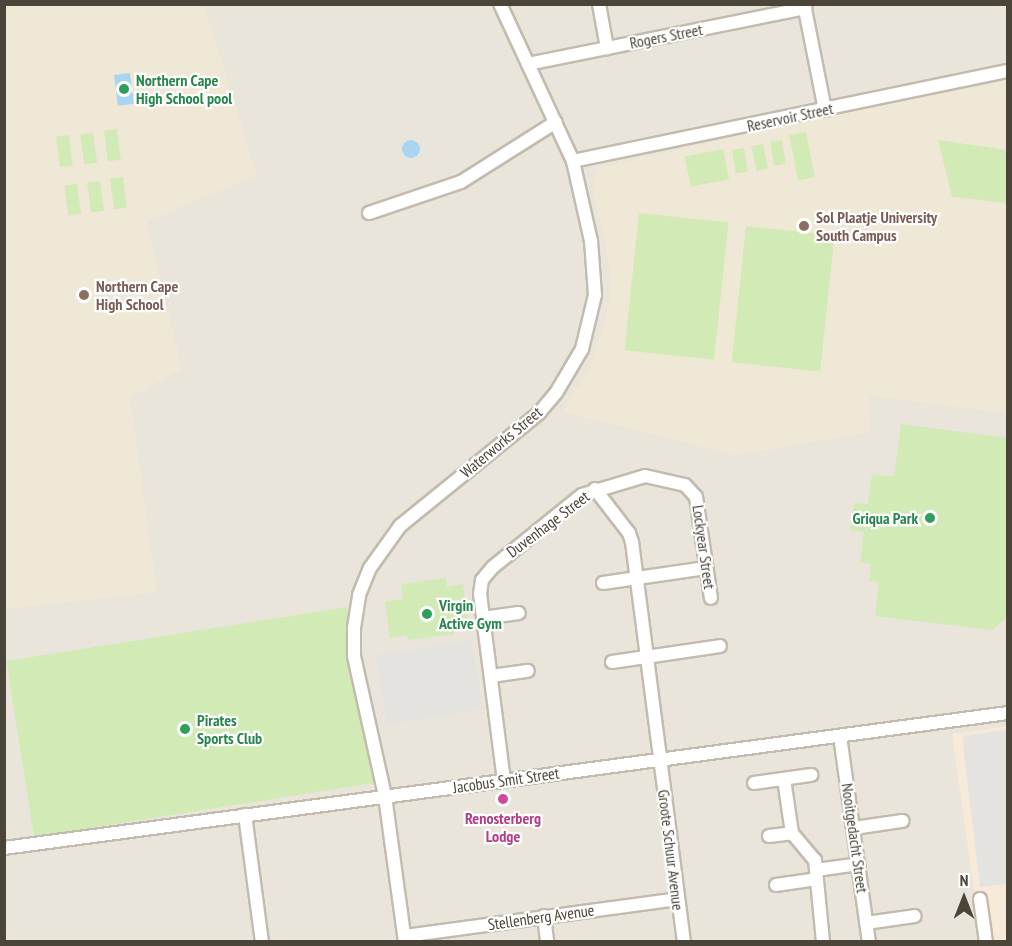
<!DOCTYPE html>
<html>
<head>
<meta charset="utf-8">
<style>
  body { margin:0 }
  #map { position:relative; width:1012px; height:946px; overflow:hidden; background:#f6f3ec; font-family:"PT Sans Narrow",sans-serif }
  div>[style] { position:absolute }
  .residential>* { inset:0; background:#eae5da; transform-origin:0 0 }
  .commercial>* { inset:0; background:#f7ead8 }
  .education>* { inset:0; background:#efe8d6 }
  .green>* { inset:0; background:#d2eab5; transform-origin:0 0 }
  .parking>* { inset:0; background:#e5e3e0; transform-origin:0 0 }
  .water>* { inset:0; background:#a9d4f2; transform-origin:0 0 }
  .round { border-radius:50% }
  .roads { filter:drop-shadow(2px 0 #c2bbae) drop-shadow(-2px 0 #c2bbae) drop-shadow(0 2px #c2bbae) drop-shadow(0 -2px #c2bbae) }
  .minor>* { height:12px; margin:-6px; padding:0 6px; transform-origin:6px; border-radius:6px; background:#fff }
  .dots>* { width:16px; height:16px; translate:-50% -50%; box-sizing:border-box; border:3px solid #fff; border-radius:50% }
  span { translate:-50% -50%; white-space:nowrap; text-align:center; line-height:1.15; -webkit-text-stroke:4.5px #fff; paint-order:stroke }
  .street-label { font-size:16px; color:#4b4439 }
  .leisure-label { font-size:16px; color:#27864d; font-weight:700 }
  .left { translate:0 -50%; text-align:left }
  .right { translate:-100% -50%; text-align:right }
  .education-label { font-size:16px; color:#785e54; font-weight:700 }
  .hotel-label { font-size:16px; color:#b23c85; font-weight:700 }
  .frame { position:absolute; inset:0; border:6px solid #4b4439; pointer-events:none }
  .north { position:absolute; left:934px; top:868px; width:60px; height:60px; -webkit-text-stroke:4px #fff; paint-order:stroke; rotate:0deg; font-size:16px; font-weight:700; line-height:24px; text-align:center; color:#4b4439 }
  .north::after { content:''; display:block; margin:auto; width:21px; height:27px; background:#4b4439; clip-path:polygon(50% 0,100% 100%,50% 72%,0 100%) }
</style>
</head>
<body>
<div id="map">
  <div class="residential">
    <div style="left:5px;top:5px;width:1002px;height:937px"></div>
  </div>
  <div class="commercial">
    <div style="clip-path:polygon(1007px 726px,1007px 941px,981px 941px,952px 734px)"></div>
  </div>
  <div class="education">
    <div style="clip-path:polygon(4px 5px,204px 5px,257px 175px,146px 221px,182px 369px,130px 397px,157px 592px,5px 609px)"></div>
    <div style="clip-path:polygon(1007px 81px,1007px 413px,870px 396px,869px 432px,738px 455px,563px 412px,590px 369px,610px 301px,610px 268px,592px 184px,596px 169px,809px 120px)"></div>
  </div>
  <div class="green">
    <div style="left:117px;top:129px;width:31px;height:13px;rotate:83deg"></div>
    <div style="left:806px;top:132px;width:46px;height:17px;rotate:79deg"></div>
    <div style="left:93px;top:133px;width:30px;height:13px;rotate:82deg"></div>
    <div style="left:69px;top:135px;width:31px;height:13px;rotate:83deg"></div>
    <div style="left:782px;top:140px;width:24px;height:12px;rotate:81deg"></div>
    <div style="clip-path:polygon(938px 140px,1007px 150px,1007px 203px,952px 197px)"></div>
    <div style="left:763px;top:144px;width:25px;height:12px;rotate:78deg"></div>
    <div style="left:744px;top:148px;width:24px;height:12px;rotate:81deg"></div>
    <div style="left:723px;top:149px;width:31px;height:39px;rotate:79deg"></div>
    <div style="left:123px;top:177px;width:31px;height:13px;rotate:83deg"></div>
    <div style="left:100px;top:181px;width:30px;height:13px;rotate:82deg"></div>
    <div style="left:77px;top:184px;width:30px;height:13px;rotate:82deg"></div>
    <div style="left:639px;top:213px;width:90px;height:138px;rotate:6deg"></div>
    <div style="left:746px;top:226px;width:89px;height:137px;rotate:6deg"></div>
    <div style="clip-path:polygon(901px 424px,1007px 438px,1007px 618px,992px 630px,875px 616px,879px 582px,869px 581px,871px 564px,860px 562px,864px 532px,850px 530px,854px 503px,868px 504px,872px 474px,894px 477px)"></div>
    <div style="clip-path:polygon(446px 578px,447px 587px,463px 584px,469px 626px,454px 629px,454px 634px,408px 640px,407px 635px,390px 638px,385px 601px,403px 599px,401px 584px)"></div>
    <div style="left:347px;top:607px;width:178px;height:345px;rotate:81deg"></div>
  </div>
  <div class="parking">
    <div style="left:472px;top:640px;width:70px;height:97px;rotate:81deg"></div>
    <div style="clip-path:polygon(1007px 730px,1007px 884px,980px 887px,962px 736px)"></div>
  </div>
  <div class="water">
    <div style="left:130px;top:73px;width:31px;height:16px;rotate:83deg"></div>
    <div class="round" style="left:402px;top:140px;width:18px;height:18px"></div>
  </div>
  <div class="roads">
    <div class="minor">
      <div style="left:599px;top:4px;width:45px;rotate:79.7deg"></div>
      <div style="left:804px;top:4px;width:108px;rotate:78.8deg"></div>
      <div style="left:528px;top:64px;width:283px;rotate:-11.4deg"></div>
      <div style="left:573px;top:161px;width:444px;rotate:-11.7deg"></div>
      <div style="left:369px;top:213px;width:97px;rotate:-18.6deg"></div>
      <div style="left:461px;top:182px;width:112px;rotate:-32.3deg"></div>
      <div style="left:595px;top:489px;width:56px;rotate:52.3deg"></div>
      <div style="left:629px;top:533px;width:9px;rotate:72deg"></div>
      <div style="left:632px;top:542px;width:403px;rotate:82.6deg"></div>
      <div style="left:603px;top:583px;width:104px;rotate:-8.3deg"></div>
      <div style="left:483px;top:618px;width:36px;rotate:-8deg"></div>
      <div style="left:612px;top:662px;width:109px;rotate:-8.4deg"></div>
      <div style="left:491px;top:676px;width:37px;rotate:-8deg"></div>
      <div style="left:840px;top:736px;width:208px;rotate:82deg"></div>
      <div style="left:784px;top:779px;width:55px;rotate:81.6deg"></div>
      <div style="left:792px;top:833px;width:35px;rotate:50deg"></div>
      <div style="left:815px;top:860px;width:82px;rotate:84.4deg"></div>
      <div style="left:504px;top:781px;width:189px;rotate:-97.3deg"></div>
      <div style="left:480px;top:594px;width:14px;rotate:-82deg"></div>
      <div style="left:482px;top:580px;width:17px;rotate:-50deg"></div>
      <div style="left:493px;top:567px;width:114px;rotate:-39deg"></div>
      <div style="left:582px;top:495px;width:66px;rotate:-16.8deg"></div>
      <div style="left:645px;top:476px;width:41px;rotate:12.7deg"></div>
      <div style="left:685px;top:485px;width:16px;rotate:47deg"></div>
      <div style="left:696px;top:497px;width:102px;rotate:81.6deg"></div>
      <div style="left:754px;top:783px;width:58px;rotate:-8deg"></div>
      <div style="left:245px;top:815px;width:128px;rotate:82.4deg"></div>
      <div style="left:854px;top:828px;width:49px;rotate:-8.3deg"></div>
      <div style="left:769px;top:836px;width:23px;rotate:-7deg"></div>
      <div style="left:4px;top:848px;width:1013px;rotate:-7.66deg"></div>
      <div style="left:816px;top:870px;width:43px;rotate:-7.9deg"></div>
      <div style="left:776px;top:885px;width:41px;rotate:-8.3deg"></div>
      <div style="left:980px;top:899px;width:43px;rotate:82.1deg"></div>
      <div style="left:544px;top:916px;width:26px;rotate:83deg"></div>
      <div style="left:866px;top:923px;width:49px;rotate:-8.1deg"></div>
      <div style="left:405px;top:936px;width:275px;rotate:-7.7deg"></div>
      <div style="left:405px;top:942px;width:147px;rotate:-97.8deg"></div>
      <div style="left:385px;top:796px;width:143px;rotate:-102.5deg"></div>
      <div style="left:354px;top:656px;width:28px;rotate:-90deg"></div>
      <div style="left:354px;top:628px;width:33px;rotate:-81deg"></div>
      <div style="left:359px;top:595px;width:29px;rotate:-68deg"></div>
      <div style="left:370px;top:568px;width:52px;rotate:-54.5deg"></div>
      <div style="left:400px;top:526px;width:179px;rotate:-39.1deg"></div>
      <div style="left:539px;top:413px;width:26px;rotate:-50deg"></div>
      <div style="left:556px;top:393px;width:51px;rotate:-59.4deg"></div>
      <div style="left:582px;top:349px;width:56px;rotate:-76.5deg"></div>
      <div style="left:595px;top:295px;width:54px;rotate:-94.2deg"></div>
      <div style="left:591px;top:241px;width:82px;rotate:-102.7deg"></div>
      <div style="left:573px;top:161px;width:173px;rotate:-114.9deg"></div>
    </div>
  </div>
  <div class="dots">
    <div style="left:124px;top:89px;background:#2e9e5b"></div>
    <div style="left:804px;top:226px;background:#8d6e63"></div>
    <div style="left:84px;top:295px;background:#8d6e63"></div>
    <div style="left:930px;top:518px;background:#2e9e5b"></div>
    <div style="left:427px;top:614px;background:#2e9e5b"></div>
    <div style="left:185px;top:729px;background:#2e9e5b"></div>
    <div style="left:503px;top:799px;background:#d1479c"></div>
  </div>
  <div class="street-label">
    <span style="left:666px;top:36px;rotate:-11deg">Rogers Street</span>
    <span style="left:790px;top:117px;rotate:-12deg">Reservoir Street</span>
    <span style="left:501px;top:442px;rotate:-40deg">Waterworks Street</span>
    <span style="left:548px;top:524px;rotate:-37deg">Duvenhage Street</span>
    <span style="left:704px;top:547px;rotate:82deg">Lockyear Street</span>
    <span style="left:506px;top:780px;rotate:-8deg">Jacobus Smit Street</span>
    <span style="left:855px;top:838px;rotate:82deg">Nooitgedacht Street</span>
    <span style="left:671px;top:850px;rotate:83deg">Groote Schuur Avenue</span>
    <span style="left:541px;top:917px;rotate:-8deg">Stellenberg Avenue</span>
  </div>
  <div class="leisure-label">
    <span class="left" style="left:136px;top:89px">Northern Cape<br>High School pool</span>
    <span class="right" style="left:918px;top:518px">Griqua Park</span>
    <span class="left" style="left:439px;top:614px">Virgin<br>Active Gym</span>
    <span class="left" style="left:197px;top:729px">Pirates<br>Sports Club</span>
  </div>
  <div class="education-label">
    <span class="left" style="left:816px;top:226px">Sol Plaatje University<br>South Campus</span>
    <span class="left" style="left:96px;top:295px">Northern Cape<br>High School</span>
  </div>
  <div class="hotel-label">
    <span style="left:503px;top:827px">Renosterberg<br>Lodge</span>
  </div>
  <div class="frame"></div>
  <div class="north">N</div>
</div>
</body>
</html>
